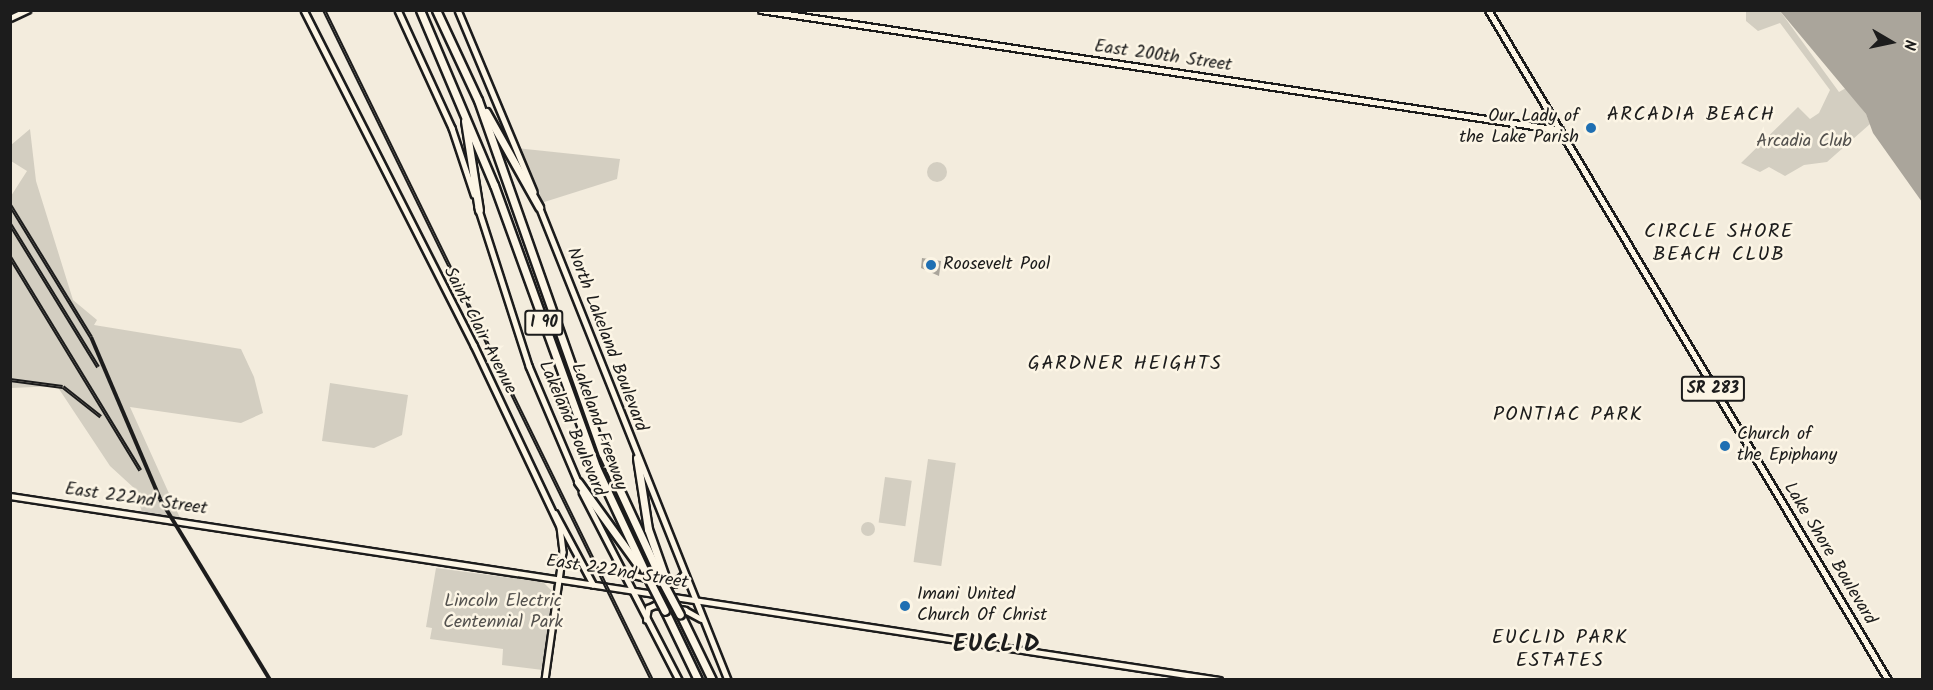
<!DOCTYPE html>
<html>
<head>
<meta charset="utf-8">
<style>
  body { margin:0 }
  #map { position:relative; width:1933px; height:690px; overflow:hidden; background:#f3ecdd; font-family:Kalam,sans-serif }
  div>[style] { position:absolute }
  .green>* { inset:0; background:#d3cec1; transform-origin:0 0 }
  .round { border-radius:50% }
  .water>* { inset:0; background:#aaa59b }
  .roads { filter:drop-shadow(2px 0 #1c1c1c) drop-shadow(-2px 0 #1c1c1c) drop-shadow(0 2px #1c1c1c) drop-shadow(0 -2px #1c1c1c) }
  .minor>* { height:4.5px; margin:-2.25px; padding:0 2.25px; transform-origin:2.25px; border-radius:2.25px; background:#fcf5e5 }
  .major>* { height:5px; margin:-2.5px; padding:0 2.5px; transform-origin:2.5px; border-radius:2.5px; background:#fcf5e5 }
  .highway>* { height:7px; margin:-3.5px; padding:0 3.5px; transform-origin:3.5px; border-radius:3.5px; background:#fcf5e5 }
  .rail>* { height:4px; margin-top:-2px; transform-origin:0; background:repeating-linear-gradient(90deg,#fcf5e5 0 4.5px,#1c1c1c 0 9px); box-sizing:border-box; border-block:2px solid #1c1c1c }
  .bridges { filter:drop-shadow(2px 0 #1c1c1c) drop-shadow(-2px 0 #1c1c1c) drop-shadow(0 2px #1c1c1c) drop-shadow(0 -2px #1c1c1c) }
  .highway-bridge>* { height:7px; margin:-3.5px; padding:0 3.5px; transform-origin:3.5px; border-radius:3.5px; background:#fcf5e5 }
  .dots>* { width:16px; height:16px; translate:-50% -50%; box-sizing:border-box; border:3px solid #fcf5e5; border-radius:50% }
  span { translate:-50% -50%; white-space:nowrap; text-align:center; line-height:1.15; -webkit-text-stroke:5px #fcf5e5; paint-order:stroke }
  .shield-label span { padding:2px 4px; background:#fcf5e5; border:2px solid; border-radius:4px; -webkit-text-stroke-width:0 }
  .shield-label { font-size:16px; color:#1c1c1c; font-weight:700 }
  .street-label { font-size:18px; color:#1c1c1c }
  .poi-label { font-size:18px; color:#1c1c1c }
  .right { translate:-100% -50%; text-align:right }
  .left { translate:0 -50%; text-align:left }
  .park-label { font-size:18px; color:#53514e }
  .neighbourhood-label { font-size:20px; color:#1c1c1c; letter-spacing:1.5px }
  .district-label { font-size:24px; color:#1c1c1c; font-weight:700; letter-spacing:1.5px }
  .frame { position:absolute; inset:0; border:12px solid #1c1c1c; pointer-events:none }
  .north { position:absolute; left:1861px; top:12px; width:60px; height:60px; -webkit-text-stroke:4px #fcf5e5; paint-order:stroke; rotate:99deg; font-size:16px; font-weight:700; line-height:24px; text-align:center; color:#1c1c1c }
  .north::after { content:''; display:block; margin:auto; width:21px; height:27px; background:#1c1c1c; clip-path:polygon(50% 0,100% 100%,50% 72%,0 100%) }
</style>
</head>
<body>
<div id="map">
  <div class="green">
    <div style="clip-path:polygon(1746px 11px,1780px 11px,1839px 92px,1846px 88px,1866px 114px,1870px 124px,1827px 162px,1804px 165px,1785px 176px,1769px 167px,1760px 172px,1741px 163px,1798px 107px,1810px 119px,1819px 113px,1830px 90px,1780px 23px,1758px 31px,1746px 21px)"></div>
    <div style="clip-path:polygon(30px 129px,36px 181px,73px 300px,97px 320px,94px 325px,241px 349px,254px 377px,263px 413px,241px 423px,130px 407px,181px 520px,143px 515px,134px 488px,110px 466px,57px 386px,11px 388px,11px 196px,27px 171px,11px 161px,11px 145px)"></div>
    <div style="clip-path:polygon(516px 148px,620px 159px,617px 179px,538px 204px)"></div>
    <div class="round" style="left:927px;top:162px;width:20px;height:20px"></div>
    <div style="clip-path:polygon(330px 383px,408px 395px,402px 435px,374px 448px,322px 441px)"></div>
    <div style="left:928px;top:459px;width:28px;height:104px;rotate:8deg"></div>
    <div style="left:885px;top:477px;width:27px;height:46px;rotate:8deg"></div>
    <div class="round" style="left:861px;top:522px;width:14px;height:14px"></div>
    <div style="clip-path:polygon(436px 568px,543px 582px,552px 591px,543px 670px,502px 665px,503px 649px,430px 639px,432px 628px,426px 627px)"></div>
  </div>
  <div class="water">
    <div style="clip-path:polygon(1780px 11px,1922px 11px,1922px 202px,1873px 133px,1866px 114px)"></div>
    <div style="clip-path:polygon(922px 258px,941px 261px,939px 276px,921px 268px)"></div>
  </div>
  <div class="roads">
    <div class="minor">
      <div style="left:304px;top:10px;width:376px;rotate:63.1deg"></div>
      <div style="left:474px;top:345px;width:201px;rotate:64.7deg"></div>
      <div style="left:560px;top:527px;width:25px;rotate:83deg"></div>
      <div style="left:563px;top:552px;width:129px;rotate:98deg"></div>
      <div style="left:398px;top:10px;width:130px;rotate:65.4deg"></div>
      <div style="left:452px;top:128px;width:70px;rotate:71.6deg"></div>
      <div style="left:458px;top:10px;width:197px;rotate:67.3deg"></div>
      <div style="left:761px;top:10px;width:808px;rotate:8.54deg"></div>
      <div style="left:10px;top:18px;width:19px;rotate:-25deg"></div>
      <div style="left:539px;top:206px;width:510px;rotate:68.26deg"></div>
      <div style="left:478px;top:207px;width:167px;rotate:72.2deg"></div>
      <div style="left:529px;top:366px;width:128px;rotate:67deg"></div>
      <div style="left:582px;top:492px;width:212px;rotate:62.7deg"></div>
      <div style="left:10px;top:496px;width:1223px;rotate:8.65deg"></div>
      <div style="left:555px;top:513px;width:81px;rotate:61.8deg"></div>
      <div style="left:619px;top:572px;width:56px;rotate:12.3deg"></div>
      <div style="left:674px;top:584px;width:14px;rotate:-45deg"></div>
      <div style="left:646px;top:620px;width:12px;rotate:-81deg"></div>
      <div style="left:648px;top:608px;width:8px;rotate:-23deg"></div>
      <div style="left:655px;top:605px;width:30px;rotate:9deg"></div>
      <div style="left:685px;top:610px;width:18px;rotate:29deg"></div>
    </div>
    <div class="major">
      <div style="left:1488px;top:10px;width:780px;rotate:59.16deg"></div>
    </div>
    <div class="highway">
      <div style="left:420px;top:10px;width:190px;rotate:67.1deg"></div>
      <div style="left:494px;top:185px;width:300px;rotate:70.1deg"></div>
      <div style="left:596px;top:467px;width:120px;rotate:64.9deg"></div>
      <div style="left:436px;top:10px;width:99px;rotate:65deg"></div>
      <div style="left:478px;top:100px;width:375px;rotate:70.6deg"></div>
      <div style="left:603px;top:454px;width:138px;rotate:65.1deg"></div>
      <div style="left:486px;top:112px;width:109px;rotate:60.8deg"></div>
      <div style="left:465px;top:121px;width:90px;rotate:81.1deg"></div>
      <div style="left:637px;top:458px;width:72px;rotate:81.2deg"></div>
      <div style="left:648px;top:529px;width:51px;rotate:70.5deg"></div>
      <div style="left:578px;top:482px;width:99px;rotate:54.1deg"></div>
      <div style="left:665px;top:611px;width:76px;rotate:64.4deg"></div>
      <div style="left:680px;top:614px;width:73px;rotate:64.1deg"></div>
    </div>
  </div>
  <div class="rail">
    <div style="left:324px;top:10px;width:746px;rotate:63.92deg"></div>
    <div style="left:10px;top:205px;width:155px;rotate:58.5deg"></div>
    <div style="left:91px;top:337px;width:176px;rotate:66.9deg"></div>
    <div style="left:160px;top:499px;width:212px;rotate:58.7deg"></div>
    <div style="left:10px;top:224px;width:168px;rotate:58.4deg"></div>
    <div style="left:10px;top:257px;width:250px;rotate:58.6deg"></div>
    <div style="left:10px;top:380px;width:53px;rotate:7.5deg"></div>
    <div style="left:63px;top:387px;width:48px;rotate:38.3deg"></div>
  </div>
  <div class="bridges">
    <div class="highway-bridge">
      <div style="left:647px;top:576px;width:39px;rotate:63deg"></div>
      <div style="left:661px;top:579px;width:40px;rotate:62deg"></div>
    </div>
  </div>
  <div class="dots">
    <div style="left:1591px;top:128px;background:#1f6fb2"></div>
    <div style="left:931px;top:265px;background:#1f6fb2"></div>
    <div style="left:1725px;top:446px;background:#1f6fb2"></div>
    <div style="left:905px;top:606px;background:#1f6fb2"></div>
  </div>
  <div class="shield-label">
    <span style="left:544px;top:323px">I 90</span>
    <span style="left:1713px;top:389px">SR 283</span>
  </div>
  <div class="street-label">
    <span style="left:1163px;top:57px;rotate:8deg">East 200th Street</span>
    <span style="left:479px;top:331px;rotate:63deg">Saint Clair Avenue</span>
    <span style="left:606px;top:340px;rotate:69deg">North Lakeland Boulevard</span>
    <span style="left:598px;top:427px;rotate:70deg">Lakeland Freeway</span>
    <span style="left:571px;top:429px;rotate:67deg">Lakeland Boulevard</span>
    <span style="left:136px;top:500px;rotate:8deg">East 222nd Street</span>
    <span style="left:1829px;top:554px;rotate:59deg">Lake Shore Boulevard</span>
    <span style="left:617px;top:573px;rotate:9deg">East 222nd Street</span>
  </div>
  <div class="poi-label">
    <span class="right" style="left:1579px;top:128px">Our Lady of<br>the Lake Parish</span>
    <span class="left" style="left:943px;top:265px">Roosevelt Pool</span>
    <span class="left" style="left:1737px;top:446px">Church of<br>the Epiphany</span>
    <span class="left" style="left:917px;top:606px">Imani United<br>Church Of Christ</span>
  </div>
  <div class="park-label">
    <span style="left:1804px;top:142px">Arcadia Club</span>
    <span style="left:503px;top:613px">Lincoln Electric<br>Centennial Park</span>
  </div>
  <div class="neighbourhood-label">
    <span style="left:1691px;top:115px">ARCADIA BEACH</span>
    <span style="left:1719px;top:244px">CIRCLE SHORE<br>BEACH CLUB</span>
    <span style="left:1125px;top:364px">GARDNER HEIGHTS</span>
    <span style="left:1568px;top:415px">PONTIAC PARK</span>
    <span style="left:1560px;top:650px">EUCLID PARK<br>ESTATES</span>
  </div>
  <div class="district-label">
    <span style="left:997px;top:645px">EUCLID</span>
  </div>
  <div class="frame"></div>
  <div class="north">N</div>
</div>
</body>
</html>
